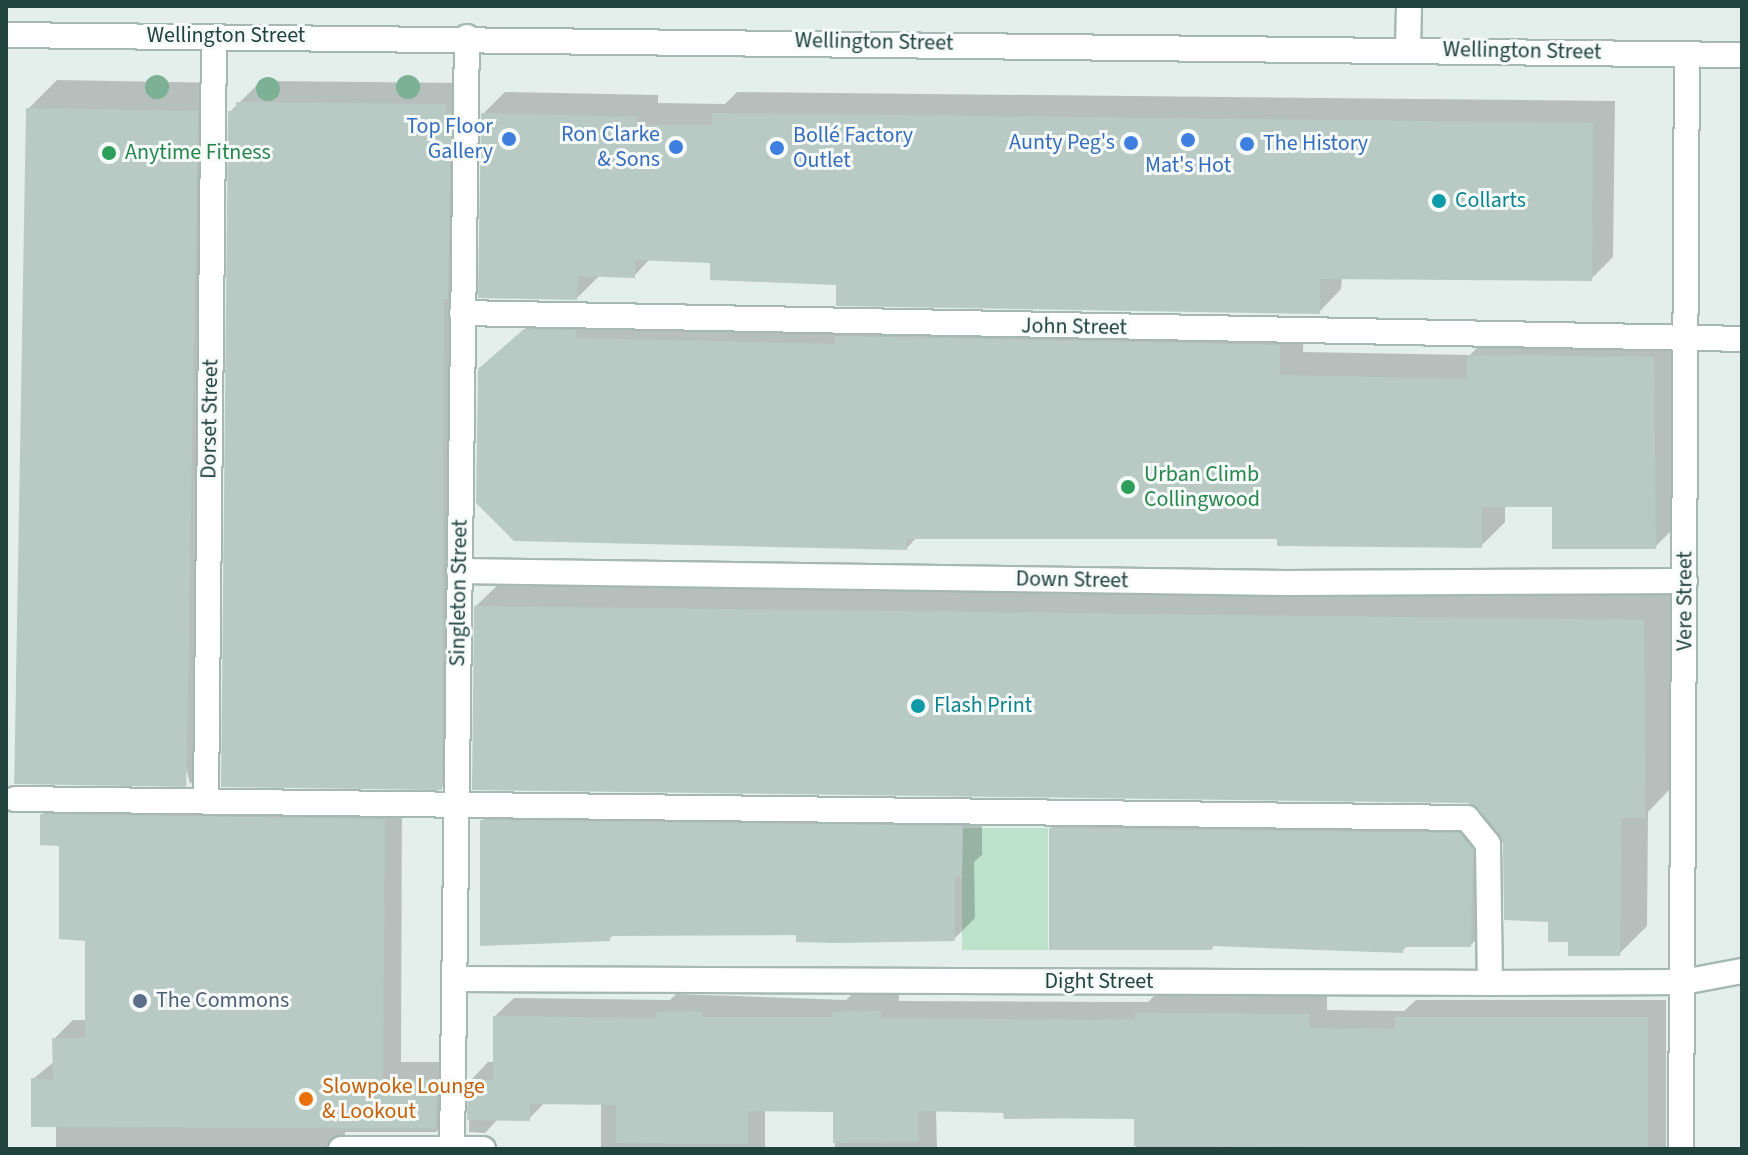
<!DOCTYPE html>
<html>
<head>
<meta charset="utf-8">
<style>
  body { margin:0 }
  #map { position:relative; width:1748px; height:1155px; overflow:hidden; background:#e4efeb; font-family:"Source Sans 3",sans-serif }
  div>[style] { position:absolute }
  .green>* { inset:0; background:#bce2ca; transform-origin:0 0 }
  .shadow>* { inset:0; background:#0003 }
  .building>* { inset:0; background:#b9cac5; transform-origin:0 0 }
  .roads { filter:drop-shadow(2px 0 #a6b8b3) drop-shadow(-2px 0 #a6b8b3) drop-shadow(0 2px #a6b8b3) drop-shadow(0 -2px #a6b8b3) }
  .minor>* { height:24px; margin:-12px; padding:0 12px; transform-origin:12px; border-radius:12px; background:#fff }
  .trees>* { width:24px; height:24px; margin:-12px; border-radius:50%; background:#7cb196 }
  .dots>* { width:22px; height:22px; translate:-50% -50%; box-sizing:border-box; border:4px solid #f6fbf9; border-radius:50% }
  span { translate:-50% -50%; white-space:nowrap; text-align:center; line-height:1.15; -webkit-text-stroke:6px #f6fbf9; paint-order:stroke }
  .street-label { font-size:22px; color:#21433d }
  .shop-label { font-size:22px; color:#366cbe }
  .right { translate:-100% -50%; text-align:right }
  .left { translate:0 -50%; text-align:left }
  .leisure-label { font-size:22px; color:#27864d }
  .culture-label { font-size:22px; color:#0d838f }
  .service-label { font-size:22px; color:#4e5e75 }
  .food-label { font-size:22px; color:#c56008 }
  .frame { position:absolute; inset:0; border:8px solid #21433d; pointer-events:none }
</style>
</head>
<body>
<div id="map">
  <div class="green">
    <div style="left:962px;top:828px;width:86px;height:122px"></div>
  </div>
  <div class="shadow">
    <div style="clip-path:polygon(57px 80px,226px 83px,219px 756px,190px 784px,28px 109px)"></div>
    <div style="clip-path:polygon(261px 81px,467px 83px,464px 765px,441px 788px,230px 112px)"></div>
    <div style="clip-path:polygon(505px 92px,658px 95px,658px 103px,725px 104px,737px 92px,1615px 101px,1613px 257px,1591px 279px,1342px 277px,1341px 289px,1319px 312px,838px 283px,712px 261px,651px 258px,634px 276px,599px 276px,577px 298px,483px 114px)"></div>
    <div style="clip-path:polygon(550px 306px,1304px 321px,1303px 352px,1470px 355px,1493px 332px,1678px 334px,1679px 523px,1655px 547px,1554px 505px,1505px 505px,1505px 522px,1481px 546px,1279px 537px,917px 537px,907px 548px,480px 370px)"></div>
    <div style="clip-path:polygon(504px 579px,1671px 594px,1671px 788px,1648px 812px,1647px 926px,1619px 954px,1570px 940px,1550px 920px,1480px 807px,1468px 801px,476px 606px)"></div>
    <div style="clip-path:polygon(60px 797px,402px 801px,401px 1062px,455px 1062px,455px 1114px,436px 1132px,345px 1132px,345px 1137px,360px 1146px,503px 1149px,56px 1149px,56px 1125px,33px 1079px,55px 1061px,54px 1039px,73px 1020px,87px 1020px,87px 939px,61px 844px,42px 815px)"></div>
    <div style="clip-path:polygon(503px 801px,982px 807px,982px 855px,974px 862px,975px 918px,954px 939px,798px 933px,614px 934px,609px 939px,482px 821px)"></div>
    <div style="clip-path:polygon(1070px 809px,1479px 814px,1492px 829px,1490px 925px,1471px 945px,1408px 945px,1402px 951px,1216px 944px,1212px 948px,1051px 828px)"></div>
    <div style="clip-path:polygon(676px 994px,846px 1000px,852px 994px,899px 994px,899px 1001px,1112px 1002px,1148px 1002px,1155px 995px,1327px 996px,1327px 1010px,1404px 1011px,1416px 1000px,1666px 1000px,1666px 1149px,1136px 1149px,1136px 1117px,1004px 1119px,1003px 1111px,936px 1110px,937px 1149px,835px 1149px,835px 1110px,765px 1109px,765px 1149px,601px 1149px,601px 1102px,545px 1102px,529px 1119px,499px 1118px,485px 1133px,469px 1132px,470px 1081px,488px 1062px,495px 1062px,495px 1016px,514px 998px,670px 1000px)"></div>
  </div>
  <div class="building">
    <div style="clip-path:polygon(236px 102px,446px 104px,446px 113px,451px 113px,448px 299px,444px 299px,442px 790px,221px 787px,228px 111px,236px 111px)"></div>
    <div style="left:26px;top:108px;width:172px;height:676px;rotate:1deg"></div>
    <div style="clip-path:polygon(481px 113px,637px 117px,636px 125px,712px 125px,712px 113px,1593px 123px,1592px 281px,1320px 279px,1320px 314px,836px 306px,836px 285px,710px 280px,710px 263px,635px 260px,635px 278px,578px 276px,577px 300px,478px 298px)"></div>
    <div style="clip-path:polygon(524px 329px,576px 330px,576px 338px,835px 344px,835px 336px,1280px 345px,1280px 375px,1467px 379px,1467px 355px,1654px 357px,1656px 549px,1552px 549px,1552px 507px,1482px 507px,1482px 548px,1277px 546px,1277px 539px,907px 539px,907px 550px,514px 541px,476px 503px,478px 369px)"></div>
    <div style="clip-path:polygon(474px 606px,1644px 620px,1645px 818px,1621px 818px,1620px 956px,1568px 956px,1568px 942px,1548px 942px,1548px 922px,1504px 920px,1503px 843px,1479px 809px,1468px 803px,472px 790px)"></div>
    <div style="clip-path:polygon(40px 814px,385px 819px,383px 1079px,438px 1080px,435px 1128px,31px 1127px,31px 1078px,53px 1080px,52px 1038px,85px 1038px,85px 941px,59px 939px,59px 846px,40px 845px)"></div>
    <div style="clip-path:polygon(480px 820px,963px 826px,962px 878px,955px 877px,955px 941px,835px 943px,796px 942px,796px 935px,610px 936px,610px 941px,480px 946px)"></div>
    <div style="clip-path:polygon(1049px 828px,1460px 833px,1473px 849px,1471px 947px,1403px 947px,1403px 953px,1212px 946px,1212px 950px,1049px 950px)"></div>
    <div style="clip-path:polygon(702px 1011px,702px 1017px,832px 1017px,832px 1012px,881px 1011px,881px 1018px,1093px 1020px,1135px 1019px,1135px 1013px,1309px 1014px,1310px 1028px,1395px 1029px,1395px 1017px,1648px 1017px,1648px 1149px,1134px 1146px,1134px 1119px,1004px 1118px,1004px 1113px,918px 1111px,919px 1142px,833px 1143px,833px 1112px,748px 1111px,748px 1144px,616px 1143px,616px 1105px,530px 1104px,530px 1121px,467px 1120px,468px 1080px,493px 1080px,493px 1016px,656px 1018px,656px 1012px)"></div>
  </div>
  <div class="roads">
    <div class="minor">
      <div style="left:6px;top:35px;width:1736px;rotate:0.66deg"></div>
      <div style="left:1408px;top:50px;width:44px;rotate:-88.7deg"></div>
      <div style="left:462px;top:313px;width:1280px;rotate:1.16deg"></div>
      <div style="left:459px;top:571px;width:826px;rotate:0.83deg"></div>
      <div style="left:1285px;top:583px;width:400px;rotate:-0.3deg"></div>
      <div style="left:15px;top:799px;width:1452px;rotate:0.75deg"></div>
      <div style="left:1467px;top:818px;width:33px;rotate:51deg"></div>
      <div style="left:1488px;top:844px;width:139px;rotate:89.2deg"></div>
      <div style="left:206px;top:802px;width:765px;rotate:-89.4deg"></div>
      <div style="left:454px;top:979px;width:1036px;rotate:0.22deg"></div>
      <div style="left:1490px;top:983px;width:193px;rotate:-0.3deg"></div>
      <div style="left:1683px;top:982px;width:60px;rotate:-10.6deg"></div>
      <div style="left:341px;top:1149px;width:142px"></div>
      <div style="left:452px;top:1149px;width:1112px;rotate:-89.23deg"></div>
      <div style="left:1681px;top:1149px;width:1095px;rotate:-89.69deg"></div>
    </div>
  </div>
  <div class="trees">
    <div style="left:157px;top:87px"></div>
    <div style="left:408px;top:87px"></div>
    <div style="left:268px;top:89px"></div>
  </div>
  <div class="dots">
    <div style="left:509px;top:139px;background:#3f7fe0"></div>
    <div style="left:1188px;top:140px;background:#3f7fe0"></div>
    <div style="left:1131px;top:143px;background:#3f7fe0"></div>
    <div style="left:1247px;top:144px;background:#3f7fe0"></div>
    <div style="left:676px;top:147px;background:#3f7fe0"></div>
    <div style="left:777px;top:148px;background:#3f7fe0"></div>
    <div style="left:109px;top:153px;background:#2e9e5b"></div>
    <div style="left:1439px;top:201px;background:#0f9aa8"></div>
    <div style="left:1128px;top:487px;background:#2e9e5b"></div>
    <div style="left:918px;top:706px;background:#0f9aa8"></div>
    <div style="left:140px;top:1001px;background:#5c6f8a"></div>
    <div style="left:306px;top:1099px;background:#e8710a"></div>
  </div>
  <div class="street-label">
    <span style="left:226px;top:36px">Wellington Street</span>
    <span style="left:874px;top:42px;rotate:1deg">Wellington Street</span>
    <span style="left:1522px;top:51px;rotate:1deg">Wellington Street</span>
    <span style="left:1074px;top:327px;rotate:1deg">John Street</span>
    <span style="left:210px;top:419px;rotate:-89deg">Dorset Street</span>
    <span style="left:1072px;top:580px;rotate:1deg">Down Street</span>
    <span style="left:459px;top:593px;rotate:-89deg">Singleton Street</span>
    <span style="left:1685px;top:601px;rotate:-90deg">Vere Street</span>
    <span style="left:1099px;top:982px">Dight Street</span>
  </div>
  <div class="shop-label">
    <span class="right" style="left:493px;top:139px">Top Floor<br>Gallery</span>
    <span class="right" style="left:660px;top:147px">Ron Clarke<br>&amp; Sons</span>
    <span class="left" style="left:793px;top:148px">Bollé Factory<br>Outlet</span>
    <span class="right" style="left:1115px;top:143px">Aunty Peg's</span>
    <span class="left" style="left:1263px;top:144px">The History</span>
    <span style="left:1188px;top:166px">Mat's Hot</span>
  </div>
  <div class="leisure-label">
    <span class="left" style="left:125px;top:153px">Anytime Fitness</span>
    <span class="left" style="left:1144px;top:487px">Urban Climb<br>Collingwood</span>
  </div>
  <div class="culture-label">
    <span class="left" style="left:1455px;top:201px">Collarts</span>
    <span class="left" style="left:934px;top:706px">Flash Print</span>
  </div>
  <div class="service-label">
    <span class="left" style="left:156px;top:1001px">The Commons</span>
  </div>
  <div class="food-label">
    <span class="left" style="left:322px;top:1099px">Slowpoke Lounge<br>&amp; Lookout</span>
  </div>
  <div class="frame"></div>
</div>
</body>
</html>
